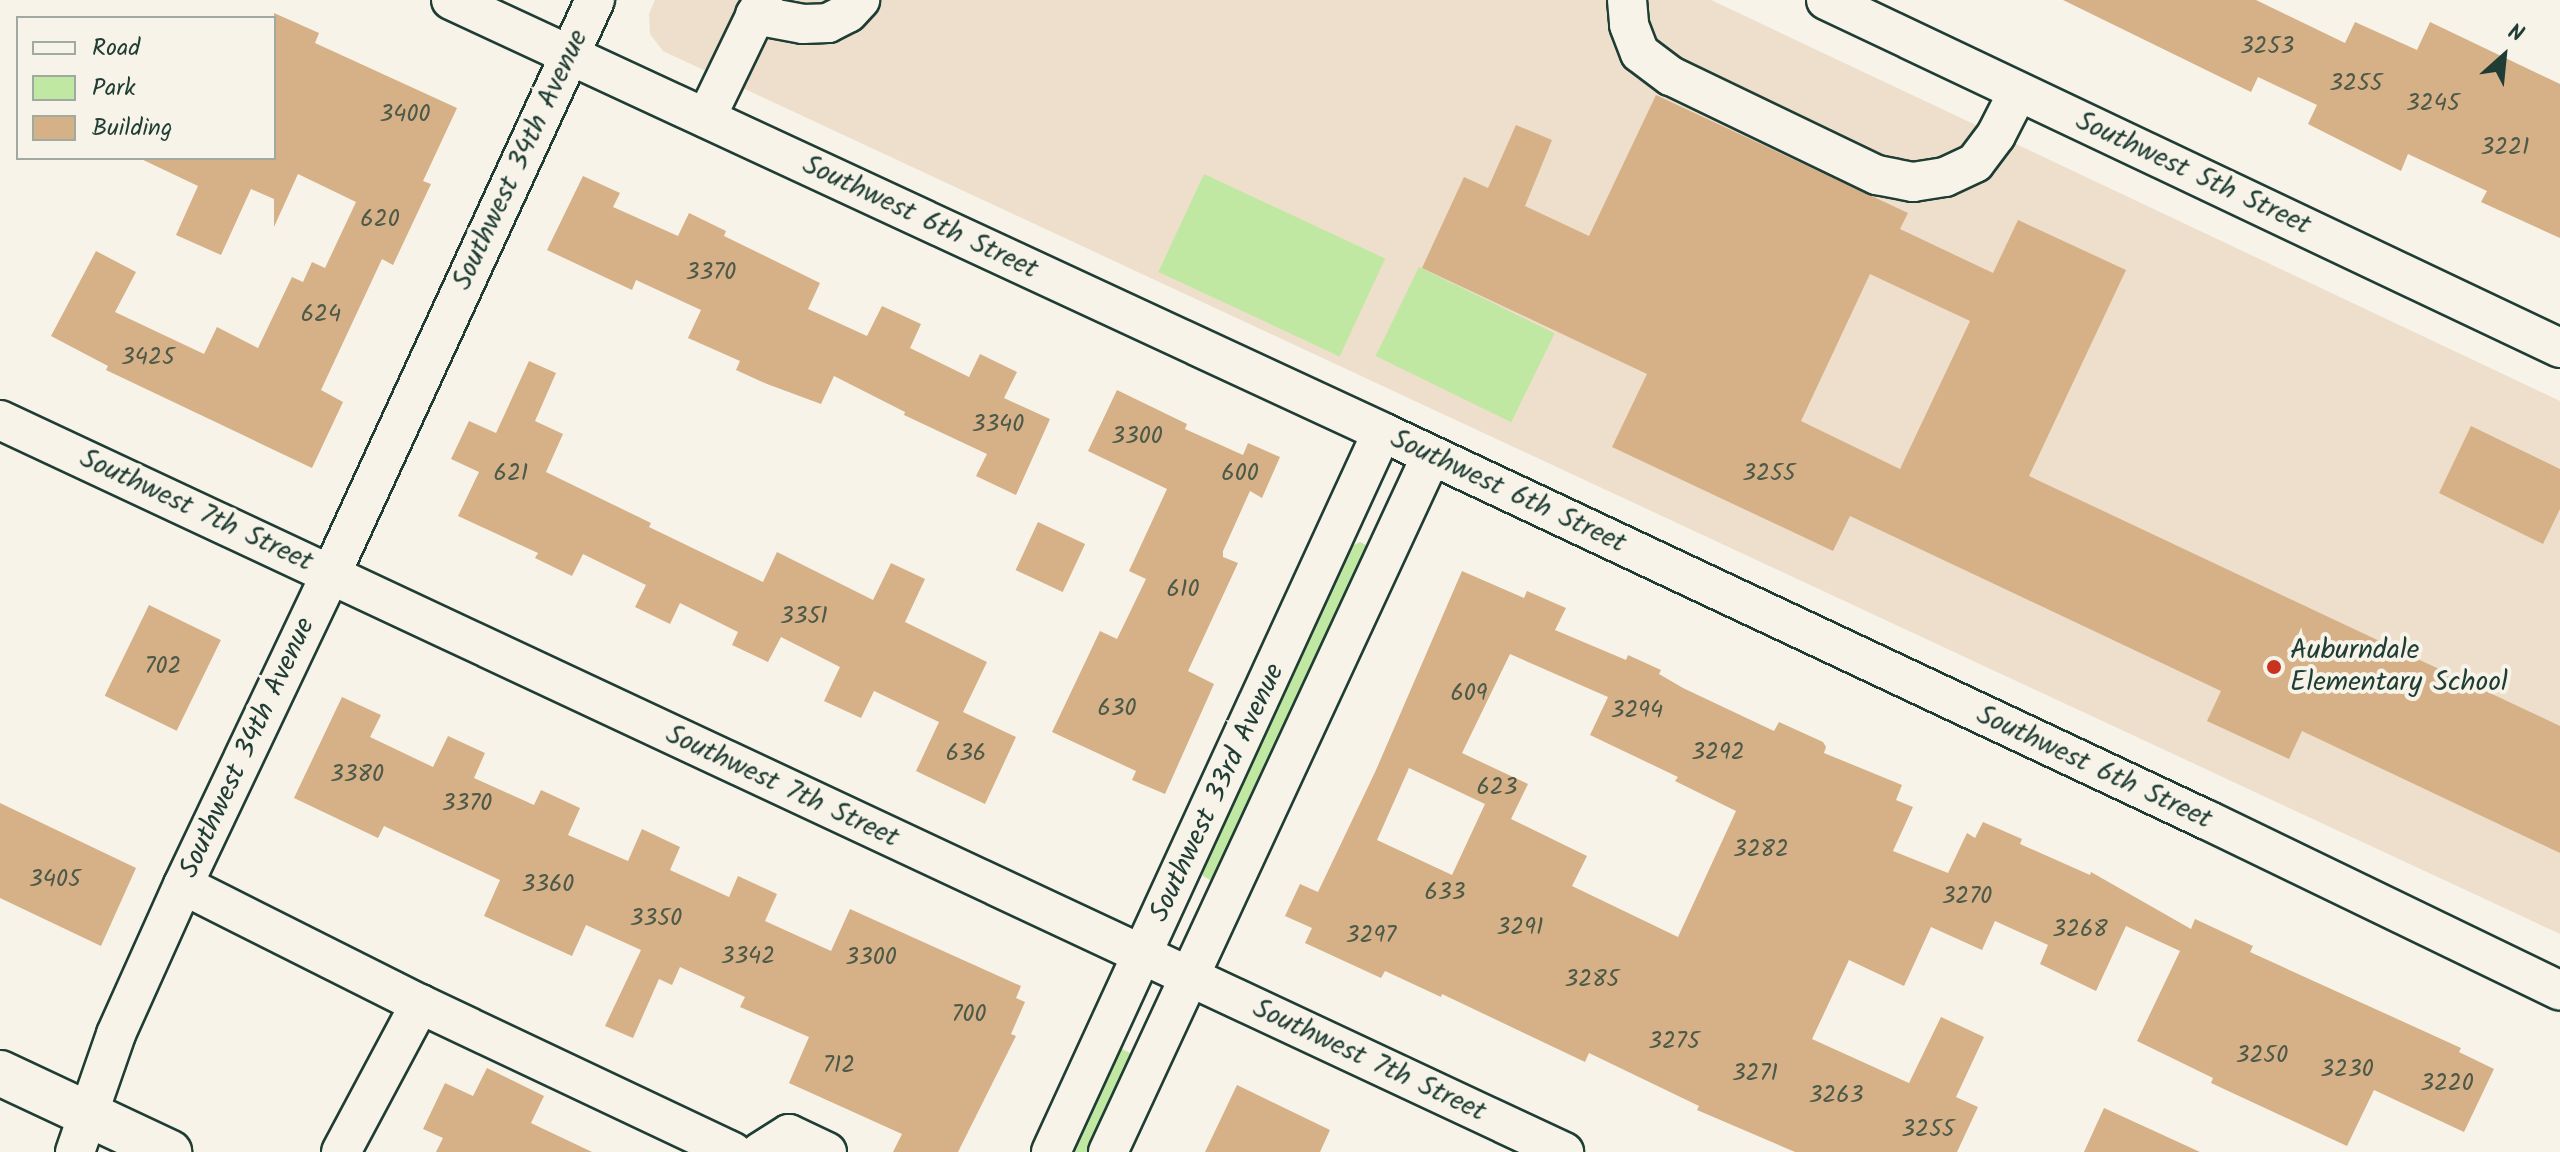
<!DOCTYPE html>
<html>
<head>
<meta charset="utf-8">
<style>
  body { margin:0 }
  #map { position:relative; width:2560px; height:1152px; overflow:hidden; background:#f7f3e8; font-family:Kalam,sans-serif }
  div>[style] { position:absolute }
  .built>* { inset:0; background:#eddfcb }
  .green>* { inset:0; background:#c1e8a2; transform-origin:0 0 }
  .building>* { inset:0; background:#d6b187; transform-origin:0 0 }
  .roads { filter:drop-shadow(2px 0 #1f3d34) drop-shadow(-2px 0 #1f3d34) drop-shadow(0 2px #1f3d34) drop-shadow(0 -2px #1f3d34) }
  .minor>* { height:38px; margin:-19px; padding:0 19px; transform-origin:19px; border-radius:19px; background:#f7f3e8 }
  .major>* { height:44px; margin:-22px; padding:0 22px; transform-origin:22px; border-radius:22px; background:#f7f3e8 }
  .dots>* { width:22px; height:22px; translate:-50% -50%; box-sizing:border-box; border:4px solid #f7f3e8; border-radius:50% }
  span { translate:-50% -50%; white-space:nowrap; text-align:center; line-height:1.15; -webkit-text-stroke:8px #f7f3e8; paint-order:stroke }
  .number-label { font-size:24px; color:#4d5a49 }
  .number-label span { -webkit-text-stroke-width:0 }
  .street-label { font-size:28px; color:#1f3d34 }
  .poi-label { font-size:28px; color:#1f3d34 }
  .left { translate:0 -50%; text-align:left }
  .legend { position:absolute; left:16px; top:16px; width:260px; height:144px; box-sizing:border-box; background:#f7f3e8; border:2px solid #a1aaa0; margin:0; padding:10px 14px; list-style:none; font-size:24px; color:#1f3d34 }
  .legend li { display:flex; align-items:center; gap:16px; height:40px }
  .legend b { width:40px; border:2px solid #a1aaa0 }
  .north { position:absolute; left:2464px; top:16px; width:80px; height:80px; -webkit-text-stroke:6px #f7f3e8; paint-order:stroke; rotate:27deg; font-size:22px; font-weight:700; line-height:32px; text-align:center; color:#1f3d34 }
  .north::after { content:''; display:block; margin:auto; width:28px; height:36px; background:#1f3d34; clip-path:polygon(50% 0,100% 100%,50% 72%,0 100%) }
</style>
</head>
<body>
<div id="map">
  <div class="built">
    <div style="clip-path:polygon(655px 0,1711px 0,2560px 401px,2560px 934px,663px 51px,650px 34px,649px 14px)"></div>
  </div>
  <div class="green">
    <div style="left:1204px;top:174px;width:200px;height:108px;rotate:25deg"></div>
    <div style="left:1419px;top:267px;width:151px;height:99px;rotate:26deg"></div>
    <div style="clip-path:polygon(1360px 542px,1366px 545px,1367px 553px,1218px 875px,1210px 880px,1203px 876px,1202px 867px,1352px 546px)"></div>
    <div style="clip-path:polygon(1122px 1049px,1130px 1053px,1131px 1061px,1088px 1152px,1070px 1152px,1116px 1053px)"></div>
  </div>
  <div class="building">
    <div style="clip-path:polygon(2063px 0,2256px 0,2345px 43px,2355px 22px,2417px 50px,2430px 22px,2560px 84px,2560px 238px,2481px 202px,2487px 191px,2408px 154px,2401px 171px,2308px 124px,2317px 105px,2258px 77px,2251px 92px)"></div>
    <div style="clip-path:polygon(274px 13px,319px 33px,315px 43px,457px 108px,423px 181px,431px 184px,393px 265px,382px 259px,321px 390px,343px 402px,312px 468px,106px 370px,108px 366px,51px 336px,96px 251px,136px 272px,115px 312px,204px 354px,217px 327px,258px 348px,292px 277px,303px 282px,312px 262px,325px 268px,356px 202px,298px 174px,274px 227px,274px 199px,251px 189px,221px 255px,176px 235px,198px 186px,139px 158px,274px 158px)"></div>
    <div style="clip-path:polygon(evenodd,1656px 95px,1908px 213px,1900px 229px,1993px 273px,2018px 220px,2126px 270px,2029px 476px,2560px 726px,2560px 853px,2302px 731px,2289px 759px,2207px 721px,2221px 691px,1850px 516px,1833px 551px,1612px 447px,1647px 374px,1422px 268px,1464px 177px,1488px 188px,1516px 125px,1552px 140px,1525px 206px,1589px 236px,1656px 95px,1870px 274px,1970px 321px,1900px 469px,1801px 421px,1870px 274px)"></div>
    <div style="clip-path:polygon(583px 176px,620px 193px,613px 207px,678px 236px,689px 213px,726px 231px,724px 236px,820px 283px,808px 309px,867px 336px,882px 306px,921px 324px,910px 348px,969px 377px,980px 354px,1017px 372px,1004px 398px,1050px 419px,1016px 495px,976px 476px,987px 454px,904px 415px,905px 412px,834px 376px,821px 404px,767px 384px,736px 370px,740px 361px,688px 338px,701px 310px,636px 280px,632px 290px,547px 250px)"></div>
    <div style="clip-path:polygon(529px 361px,556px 373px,535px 421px,563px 434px,546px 472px,651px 523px,649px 527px,763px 582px,777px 552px,873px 600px,891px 563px,925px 579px,905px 622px,987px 662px,963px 712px,1016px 737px,985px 804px,916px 771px,939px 722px,874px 691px,861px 718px,824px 701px,840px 667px,781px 637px,768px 662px,732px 645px,738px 632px,680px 603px,670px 624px,635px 607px,646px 585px,583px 554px,572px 576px,535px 558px,538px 553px,458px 516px,479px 472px,451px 459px,469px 421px,496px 433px)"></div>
    <div style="clip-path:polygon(1117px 390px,1187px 424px,1185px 429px,1243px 455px,1248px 443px,1280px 457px,1262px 498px,1250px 491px,1223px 551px,1223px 557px,1238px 563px,1188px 671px,1214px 684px,1165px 794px,1132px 780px,1136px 771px,1052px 732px,1100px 631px,1117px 639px,1146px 579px,1129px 571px,1167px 489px,1088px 451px)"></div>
    <div style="clip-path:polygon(2471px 426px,2560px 469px,2560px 509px,2543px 544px,2439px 493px)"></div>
    <div style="left:1038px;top:522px;width:52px;height:53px;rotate:25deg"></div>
    <div style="clip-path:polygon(evenodd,1462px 571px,1524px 598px,1527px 591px,1566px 608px,1555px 630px,1626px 660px,1628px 655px,1661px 670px,1659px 674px,1683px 688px,1774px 731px,1779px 722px,1823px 742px,1826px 747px,1824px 753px,1902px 785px,1896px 800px,1913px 807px,1893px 851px,1948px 873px,1967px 833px,1975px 838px,1983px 822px,2022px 839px,2020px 844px,2090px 875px,2091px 872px,2191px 929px,2195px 919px,2253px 946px,2250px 952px,2461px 1048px,2459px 1052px,2494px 1069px,2464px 1132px,2374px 1090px,2347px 1146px,2211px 1083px,2213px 1078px,2137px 1041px,2180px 951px,2126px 926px,2096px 991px,2040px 964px,2048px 945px,1995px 921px,1982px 950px,1931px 927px,1904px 986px,1849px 960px,1812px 1039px,1909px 1083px,1941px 1017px,1984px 1037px,1956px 1097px,1978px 1107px,1957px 1152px,1795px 1152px,1697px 1110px,1699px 1106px,1589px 1053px,1585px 1062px,1442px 994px,1441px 997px,1385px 971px,1381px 978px,1305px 943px,1312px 928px,1285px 916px,1300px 884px,1318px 892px,1376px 770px,1462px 571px,1510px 654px,1608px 697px,1590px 735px,1678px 777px,1675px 781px,1736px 811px,1678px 937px,1572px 886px,1587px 856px,1511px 819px,1528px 784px,1462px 753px,1510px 654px,1462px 571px,1409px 768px,1485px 804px,1452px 875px,1377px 840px,1409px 768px)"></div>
    <div style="left:149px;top:605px;width:80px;height:101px;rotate:26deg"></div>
    <div style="clip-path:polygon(342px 697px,381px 715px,370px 737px,433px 767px,448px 736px,485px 753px,474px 778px,534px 805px,541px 790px,580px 808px,568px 835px,628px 861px,642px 829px,680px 847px,670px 870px,729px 897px,738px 876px,777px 894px,765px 921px,831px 951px,850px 909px,1021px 986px,1016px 998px,1025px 1002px,1011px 1034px,1016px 1036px,958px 1152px,893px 1152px,902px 1134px,789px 1083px,809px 1037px,740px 1007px,745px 997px,680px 967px,672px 985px,659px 979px,633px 1038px,605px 1026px,641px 950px,586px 925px,572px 956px,484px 916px,500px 880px,384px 826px,378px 838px,294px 798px)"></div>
    <div style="clip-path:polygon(0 803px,136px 868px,101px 946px,0 898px)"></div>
    <div style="clip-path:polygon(487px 1068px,544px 1096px,531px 1123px,592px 1152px,436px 1152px,443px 1138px,423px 1129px,445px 1083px,473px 1096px)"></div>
    <div style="clip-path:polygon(1237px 1085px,1330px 1130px,1320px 1152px,1205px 1152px)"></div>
    <div style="clip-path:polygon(2104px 1108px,2200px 1152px,2084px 1152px)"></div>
  </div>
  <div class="roads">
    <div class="minor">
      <div style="left:451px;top:0;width:1026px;rotate:24.89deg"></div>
      <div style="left:1382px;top:432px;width:912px;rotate:25.19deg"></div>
      <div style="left:2207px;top:820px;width:392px;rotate:25.8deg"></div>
      <div style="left:1627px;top:0;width:25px;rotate:85deg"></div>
      <div style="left:1629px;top:25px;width:30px;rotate:69deg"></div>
      <div style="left:1640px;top:53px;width:39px;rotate:37deg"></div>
      <div style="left:1671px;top:76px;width:229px;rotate:25.7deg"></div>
      <div style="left:1877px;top:175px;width:37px;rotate:11deg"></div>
      <div style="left:1913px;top:182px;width:32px;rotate:-9deg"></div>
      <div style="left:1945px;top:177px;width:33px;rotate:-25deg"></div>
      <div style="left:1975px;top:163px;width:35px;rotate:-53deg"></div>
      <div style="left:1996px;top:135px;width:48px;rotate:-62.9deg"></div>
      <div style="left:1826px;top:0;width:812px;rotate:25.37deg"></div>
      <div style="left:755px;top:15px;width:49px;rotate:10.6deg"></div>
      <div style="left:803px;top:24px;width:25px;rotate:-2deg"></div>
      <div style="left:828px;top:23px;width:22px;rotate:-27deg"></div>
      <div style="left:848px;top:13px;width:18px;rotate:-47deg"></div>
      <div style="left:706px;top:118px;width:131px;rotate:-64.2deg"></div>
      <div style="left:0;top:420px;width:1727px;rotate:25.08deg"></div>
      <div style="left:183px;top:885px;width:265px;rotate:26.7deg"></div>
      <div style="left:420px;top:1004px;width:346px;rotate:25.3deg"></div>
      <div style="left:75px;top:1152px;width:125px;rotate:-70.8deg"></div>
      <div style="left:116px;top:1034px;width:163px;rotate:-65.8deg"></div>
      <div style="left:183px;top:885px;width:344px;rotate:-64.6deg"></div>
      <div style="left:331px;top:574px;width:632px;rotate:-65.3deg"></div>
      <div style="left:341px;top:1152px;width:168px;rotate:-61.9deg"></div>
      <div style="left:760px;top:1152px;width:34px;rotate:-32deg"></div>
      <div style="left:789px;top:1134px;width:42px;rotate:25.3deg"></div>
      <div style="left:1051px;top:1152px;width:792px;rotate:-65.31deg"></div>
      <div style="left:1108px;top:1152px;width:767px;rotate:-65.1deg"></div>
    </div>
    <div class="major">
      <div style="left:0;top:1073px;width:187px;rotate:25.1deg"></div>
    </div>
  </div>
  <div class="dots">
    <div style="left:2274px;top:667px;background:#c8321e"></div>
  </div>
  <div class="number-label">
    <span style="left:2267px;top:47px">3253</span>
    <span style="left:2356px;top:84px">3255</span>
    <span style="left:2433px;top:104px">3245</span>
    <span style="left:405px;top:115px">3400</span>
    <span style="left:2505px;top:148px">3221</span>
    <span style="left:380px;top:220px">620</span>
    <span style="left:711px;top:273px">3370</span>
    <span style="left:321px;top:315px">624</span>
    <span style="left:148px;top:358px">3425</span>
    <span style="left:998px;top:425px">3340</span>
    <span style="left:1137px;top:437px">3300</span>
    <span style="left:511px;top:474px">621</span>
    <span style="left:1240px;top:474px">600</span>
    <span style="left:1769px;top:474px">3255</span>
    <span style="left:1183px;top:590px">610</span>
    <span style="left:804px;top:617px">3351</span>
    <span style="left:163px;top:667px">702</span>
    <span style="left:1469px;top:694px">609</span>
    <span style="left:1117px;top:709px">630</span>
    <span style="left:1637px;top:711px">3294</span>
    <span style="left:1718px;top:753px">3292</span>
    <span style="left:966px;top:754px">636</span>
    <span style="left:357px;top:775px">3380</span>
    <span style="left:1497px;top:788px">623</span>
    <span style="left:467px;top:804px">3370</span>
    <span style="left:1761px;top:850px">3282</span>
    <span style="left:55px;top:880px">3405</span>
    <span style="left:548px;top:885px">3360</span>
    <span style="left:1445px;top:893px">633</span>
    <span style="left:1967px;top:897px">3270</span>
    <span style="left:656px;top:919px">3350</span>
    <span style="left:1520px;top:928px">3291</span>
    <span style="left:2080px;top:930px">3268</span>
    <span style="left:1371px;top:936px">3297</span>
    <span style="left:748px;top:957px">3342</span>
    <span style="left:871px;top:958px">3300</span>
    <span style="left:1592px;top:980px">3285</span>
    <span style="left:969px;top:1015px">700</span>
    <span style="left:1674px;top:1042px">3275</span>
    <span style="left:2262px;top:1056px">3250</span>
    <span style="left:839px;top:1066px">712</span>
    <span style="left:2347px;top:1070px">3230</span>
    <span style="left:1755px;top:1074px">3271</span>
    <span style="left:2447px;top:1084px">3220</span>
    <span style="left:1836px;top:1096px">3263</span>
    <span style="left:1928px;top:1130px">3255</span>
  </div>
  <div class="street-label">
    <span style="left:521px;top:160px;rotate:-65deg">Southwest 34th Avenue</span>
    <span style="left:2193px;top:174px;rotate:25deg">Southwest 5th Street</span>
    <span style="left:920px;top:218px;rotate:25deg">Southwest 6th Street</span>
    <span style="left:1508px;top:492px;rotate:25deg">Southwest 6th Street</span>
    <span style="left:196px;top:511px;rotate:25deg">Southwest 7th Street</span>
    <span style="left:248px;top:748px;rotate:-65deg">Southwest 34th Avenue</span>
    <span style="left:2094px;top:768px;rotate:25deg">Southwest 6th Street</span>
    <span style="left:782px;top:787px;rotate:25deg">Southwest 7th Street</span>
    <span style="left:1218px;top:793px;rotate:-65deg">Southwest 33rd Avenue</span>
    <span style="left:1369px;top:1061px;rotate:25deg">Southwest 7th Street</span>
  </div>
  <div class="poi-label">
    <span class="left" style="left:2290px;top:667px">Auburndale<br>Elementary School</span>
  </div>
  <ul class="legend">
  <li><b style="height:10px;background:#f7f3e8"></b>Road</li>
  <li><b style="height:22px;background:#c1e8a2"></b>Park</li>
  <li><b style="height:22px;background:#d6b187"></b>Building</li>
  </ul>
  <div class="north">N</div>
</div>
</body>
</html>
